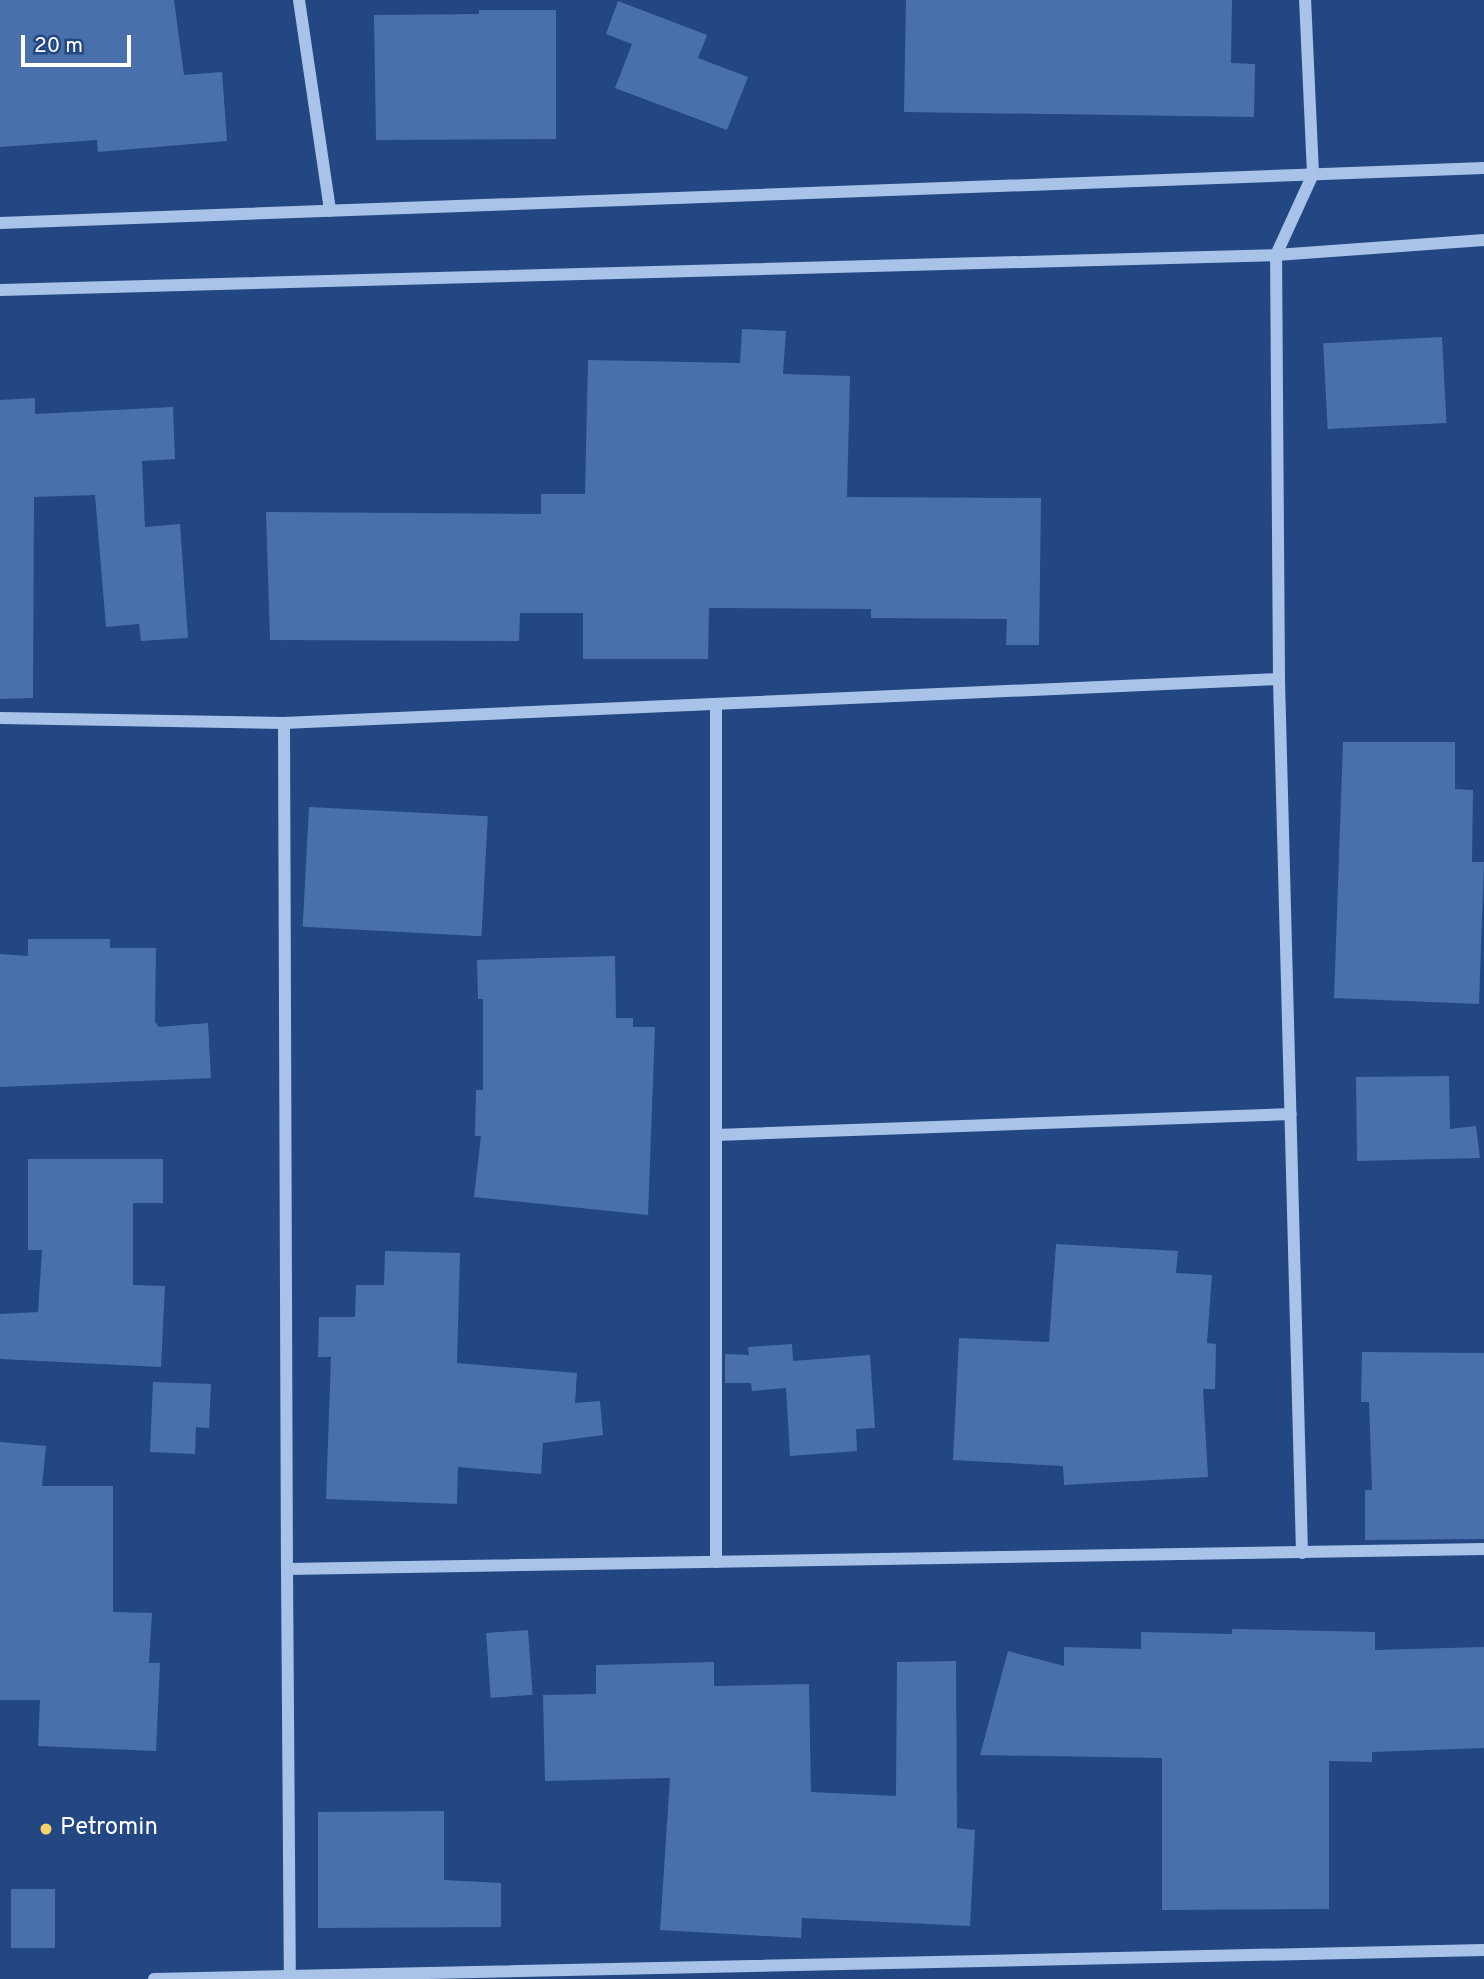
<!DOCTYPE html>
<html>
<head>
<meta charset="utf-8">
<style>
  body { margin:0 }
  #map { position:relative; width:1484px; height:1979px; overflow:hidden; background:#224782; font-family:Overpass,sans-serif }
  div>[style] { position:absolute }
  .building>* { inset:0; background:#4a70ab; transform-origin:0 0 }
  .minor>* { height:12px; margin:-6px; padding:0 6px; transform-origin:6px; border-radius:6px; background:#a9c2e8 }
  .dots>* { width:19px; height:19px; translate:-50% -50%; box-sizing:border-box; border:4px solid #224782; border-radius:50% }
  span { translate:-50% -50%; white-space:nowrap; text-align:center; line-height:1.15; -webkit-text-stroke:7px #224782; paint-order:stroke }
  .poi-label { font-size:24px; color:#fff }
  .left { translate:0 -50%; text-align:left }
  .scale { position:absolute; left:21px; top:35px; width:110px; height:32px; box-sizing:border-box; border:4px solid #fff; border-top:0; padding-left:9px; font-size:21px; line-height:24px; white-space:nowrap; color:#fff; -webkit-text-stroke:5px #224782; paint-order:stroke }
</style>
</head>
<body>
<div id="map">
  <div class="building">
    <div style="clip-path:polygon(0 0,174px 0,184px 75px,222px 72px,227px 141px,98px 152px,97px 140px,0 147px)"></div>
    <div style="clip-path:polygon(906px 0,1232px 0,1231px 63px,1255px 64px,1254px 117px,904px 112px)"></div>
    <div style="clip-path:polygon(618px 1px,707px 35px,698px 58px,748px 77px,727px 130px,615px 88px,632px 44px,606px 34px)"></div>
    <div style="clip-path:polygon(479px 10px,556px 10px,556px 139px,376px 140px,374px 15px,479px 14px)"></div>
    <div style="clip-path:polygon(742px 329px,786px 331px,783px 374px,850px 376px,847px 497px,1041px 498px,1039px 645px,1006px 645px,1007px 619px,871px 618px,871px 609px,709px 608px,708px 659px,583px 659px,583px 613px,520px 613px,519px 641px,270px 640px,266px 512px,541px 514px,541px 494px,585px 494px,588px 360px,740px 363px)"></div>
    <div style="left:1442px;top:337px;width:86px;height:119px;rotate:87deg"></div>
    <div style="clip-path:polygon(35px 398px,35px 414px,173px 407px,175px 459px,142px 461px,145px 527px,180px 524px,188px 638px,141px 641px,139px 624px,106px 627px,95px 495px,34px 497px,33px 698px,0 699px,0 400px)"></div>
    <div style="clip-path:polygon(1343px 742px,1455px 742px,1455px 789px,1473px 790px,1472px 862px,1484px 862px,1479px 1004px,1334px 998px)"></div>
    <div style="left:309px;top:807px;width:179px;height:120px;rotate:3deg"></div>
    <div style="clip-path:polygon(28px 939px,110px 939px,110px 948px,156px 948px,155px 1022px,159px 1027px,208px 1023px,211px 1078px,0 1087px,0 954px,28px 956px)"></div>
    <div style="clip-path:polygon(615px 956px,616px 1018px,633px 1018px,633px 1027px,655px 1027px,648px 1215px,474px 1197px,481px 1136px,475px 1136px,476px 1090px,483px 1090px,483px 999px,478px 999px,477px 960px)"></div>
    <div style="clip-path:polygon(1449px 1076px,1450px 1129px,1476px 1126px,1480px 1158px,1357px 1161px,1356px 1077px)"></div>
    <div style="clip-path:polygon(28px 1159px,163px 1159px,163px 1203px,133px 1203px,133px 1285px,165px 1286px,161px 1367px,0 1359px,0 1314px,38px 1312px,42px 1250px,28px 1250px)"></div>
    <div style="clip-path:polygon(1056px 1244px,1178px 1251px,1176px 1273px,1212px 1275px,1207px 1343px,1216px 1344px,1215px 1389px,1203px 1389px,1208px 1477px,1064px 1485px,1063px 1466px,953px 1460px,959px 1338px,1049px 1342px)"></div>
    <div style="clip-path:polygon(385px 1251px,460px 1253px,457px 1363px,577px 1373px,575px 1403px,600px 1401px,603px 1435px,543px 1443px,541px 1474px,458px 1467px,457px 1504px,326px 1499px,331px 1357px,318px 1357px,319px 1317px,355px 1317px,356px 1285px,384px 1285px)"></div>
    <div style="clip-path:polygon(792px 1344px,793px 1361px,870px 1355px,875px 1428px,856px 1429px,857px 1451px,790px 1456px,786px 1388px,752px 1391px,751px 1383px,725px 1383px,725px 1354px,749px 1355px,748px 1347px)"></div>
    <div style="clip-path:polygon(1362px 1352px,1484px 1353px,1484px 1539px,1365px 1540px,1365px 1490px,1372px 1490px,1369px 1402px,1361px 1402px)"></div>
    <div style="clip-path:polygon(153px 1382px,211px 1384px,209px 1428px,196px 1427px,195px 1454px,150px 1452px)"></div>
    <div style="clip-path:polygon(0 1442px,46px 1446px,42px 1486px,113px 1486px,113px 1612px,152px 1613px,149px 1663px,160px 1663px,156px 1751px,38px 1746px,40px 1700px,0 1700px)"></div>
    <div style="clip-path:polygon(1232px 1629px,1375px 1632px,1375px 1650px,1484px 1647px,1484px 1748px,1372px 1752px,1372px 1762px,1329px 1761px,1329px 1909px,1162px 1910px,1162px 1758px,980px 1755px,1008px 1651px,1064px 1666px,1064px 1647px,1141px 1649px,1141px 1632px,1232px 1634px)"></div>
    <div style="left:528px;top:1630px;width:65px;height:42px;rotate:86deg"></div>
    <div style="clip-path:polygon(956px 1661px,957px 1828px,975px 1830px,970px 1926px,802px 1918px,801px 1938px,660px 1930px,670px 1778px,545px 1781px,543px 1695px,596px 1694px,596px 1665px,714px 1662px,714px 1686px,809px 1684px,811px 1792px,896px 1796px,897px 1662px)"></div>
    <div style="clip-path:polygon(444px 1811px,444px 1880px,501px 1883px,501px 1927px,318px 1928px,318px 1812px)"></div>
    <div style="left:11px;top:1889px;width:44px;height:59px"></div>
  </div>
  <div class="minor">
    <div style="left:299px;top:0;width:213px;rotate:81.6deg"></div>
    <div style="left:0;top:223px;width:1485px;rotate:-2.12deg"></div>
    <div style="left:0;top:290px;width:1276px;rotate:-1.57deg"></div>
    <div style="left:1276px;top:255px;width:209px;rotate:-4.1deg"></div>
    <div style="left:716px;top:704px;width:858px;rotate:90deg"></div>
    <div style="left:0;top:718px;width:284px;rotate:1deg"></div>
    <div style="left:284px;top:723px;width:996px;rotate:-2.53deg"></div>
    <div style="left:284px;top:723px;width:846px;rotate:89.8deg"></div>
    <div style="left:287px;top:1569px;width:1197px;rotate:-0.96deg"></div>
    <div style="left:716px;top:1135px;width:575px;rotate:-2.09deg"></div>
    <div style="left:1302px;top:1553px;width:874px;rotate:-91.51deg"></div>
    <div style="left:1279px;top:679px;width:424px;rotate:-90.4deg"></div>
    <div style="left:1276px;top:255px;width:89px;rotate:-65.4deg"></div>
    <div style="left:1313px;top:174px;width:174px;rotate:-92.6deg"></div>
    <div style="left:287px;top:1569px;width:404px;rotate:89.6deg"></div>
    <div style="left:154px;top:1979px;width:1330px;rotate:-1.25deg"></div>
  </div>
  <div class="dots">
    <div style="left:46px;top:1829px;background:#f4d46b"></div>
  </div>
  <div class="poi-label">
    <span class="left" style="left:60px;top:1829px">Petromin</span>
  </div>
  <div class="scale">20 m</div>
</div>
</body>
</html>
